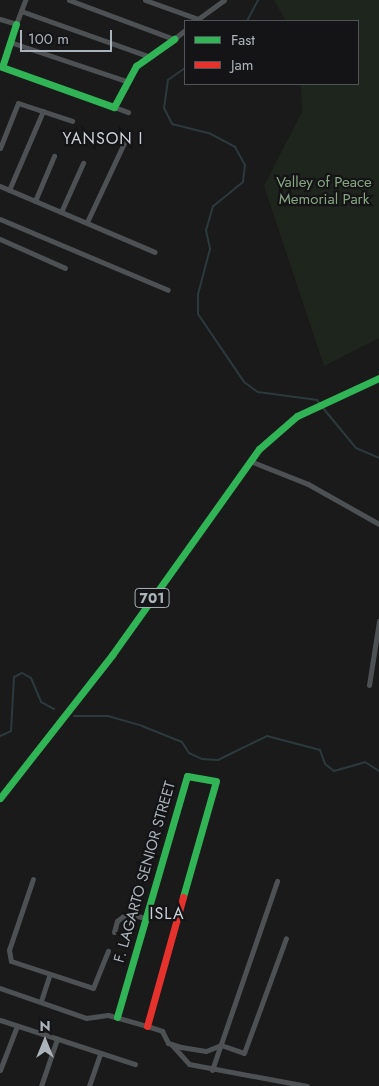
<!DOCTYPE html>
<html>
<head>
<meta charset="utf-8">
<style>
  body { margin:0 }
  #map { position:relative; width:379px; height:1086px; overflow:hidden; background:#1a1a1a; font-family:Jost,sans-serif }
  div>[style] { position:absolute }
  .green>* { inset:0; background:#1e251d }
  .stream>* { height:2px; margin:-1px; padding:0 1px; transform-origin:1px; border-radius:1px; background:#2c393d }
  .street>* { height:5px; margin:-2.5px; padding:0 2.5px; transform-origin:2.5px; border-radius:2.5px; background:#4e5153 }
  .fast>* { height:7px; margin:-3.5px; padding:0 3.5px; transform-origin:3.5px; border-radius:3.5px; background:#30b455 }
  .jam>* { height:7px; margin:-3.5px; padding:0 3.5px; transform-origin:3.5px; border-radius:3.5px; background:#e5322d }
  span { translate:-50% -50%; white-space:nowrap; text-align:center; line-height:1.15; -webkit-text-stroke:4.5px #141416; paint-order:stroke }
  .shield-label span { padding:1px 4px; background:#141416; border:1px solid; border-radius:4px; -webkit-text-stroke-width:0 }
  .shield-label { font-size:14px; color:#abb3bb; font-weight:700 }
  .park-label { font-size:15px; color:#86a781 }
  .street-label { font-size:15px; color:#abb3bb }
  .neighbourhood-label { font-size:16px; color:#ccd1d7; letter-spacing:1px }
  .legend { position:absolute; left:184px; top:20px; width:175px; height:65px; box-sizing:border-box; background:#141416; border:1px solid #505458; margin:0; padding:6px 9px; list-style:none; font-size:15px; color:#abb3bb }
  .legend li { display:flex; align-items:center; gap:10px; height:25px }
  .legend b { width:25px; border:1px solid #505458 }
  .north { position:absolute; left:20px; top:1016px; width:50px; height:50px; -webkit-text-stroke:4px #141416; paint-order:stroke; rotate:0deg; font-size:14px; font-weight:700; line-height:20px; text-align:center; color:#abb3bb }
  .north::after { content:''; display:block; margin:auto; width:18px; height:22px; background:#abb3bb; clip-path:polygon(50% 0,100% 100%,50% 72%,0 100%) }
  .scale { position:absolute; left:20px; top:30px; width:92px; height:22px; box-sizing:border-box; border:2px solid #abb3bb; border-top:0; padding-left:6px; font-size:15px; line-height:18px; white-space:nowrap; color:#abb3bb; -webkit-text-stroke:4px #141416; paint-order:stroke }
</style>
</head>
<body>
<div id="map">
  <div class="green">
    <div style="clip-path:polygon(274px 0,379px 0,379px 338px,324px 366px,264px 186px,302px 112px,301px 84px,358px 84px,358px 21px,286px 21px)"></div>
  </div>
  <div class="stream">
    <div style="left:247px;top:21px;width:24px;rotate:-62deg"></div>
    <div style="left:185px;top:68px;width:21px;rotate:145deg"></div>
    <div style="left:168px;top:80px;width:28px;rotate:98deg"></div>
    <div style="left:164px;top:108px;width:18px;rotate:63deg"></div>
    <div style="left:172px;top:124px;width:38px;rotate:14deg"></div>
    <div style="left:209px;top:133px;width:30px;rotate:28deg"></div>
    <div style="left:235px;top:147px;width:21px;rotate:61deg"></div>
    <div style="left:245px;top:165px;width:17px;rotate:97deg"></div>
    <div style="left:243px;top:182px;width:38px;rotate:141deg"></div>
    <div style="left:213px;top:206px;width:25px;rotate:106deg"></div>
    <div style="left:206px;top:230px;width:19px;rotate:78deg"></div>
    <div style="left:210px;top:249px;width:47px;rotate:104.9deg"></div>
    <div style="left:198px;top:294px;width:20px;rotate:90deg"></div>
    <div style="left:198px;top:314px;width:82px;rotate:55.9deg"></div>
    <div style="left:244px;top:382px;width:17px;rotate:36deg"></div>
    <div style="left:258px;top:392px;width:60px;rotate:7.7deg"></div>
    <div style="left:317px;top:400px;width:5px;rotate:53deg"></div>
    <div style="left:323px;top:408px;width:52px;rotate:50.5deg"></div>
    <div style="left:356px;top:448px;width:25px;rotate:23deg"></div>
    <div style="left:74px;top:716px;width:34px"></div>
    <div style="left:108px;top:716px;width:35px;rotate:16deg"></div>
    <div style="left:142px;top:726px;width:43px;rotate:21.8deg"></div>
    <div style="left:182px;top:742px;width:13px;rotate:58deg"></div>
    <div style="left:189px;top:753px;width:14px;rotate:25deg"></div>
    <div style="left:202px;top:759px;width:16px;rotate:4deg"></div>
    <div style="left:218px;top:760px;width:55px;rotate:-26.1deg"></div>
    <div style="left:267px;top:736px;width:55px;rotate:14.8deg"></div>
    <div style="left:320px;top:750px;width:15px;rotate:70deg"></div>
    <div style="left:325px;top:764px;width:11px;rotate:38deg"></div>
    <div style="left:334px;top:771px;width:32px;rotate:-16deg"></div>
    <div style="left:365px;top:762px;width:17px;rotate:33deg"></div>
    <div style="left:0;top:736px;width:12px;rotate:-24deg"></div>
    <div style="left:11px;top:731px;width:54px;rotate:-86.8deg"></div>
    <div style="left:14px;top:677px;width:9px;rotate:-27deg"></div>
    <div style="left:22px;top:673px;width:10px;rotate:29deg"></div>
    <div style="left:31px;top:678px;width:26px;rotate:67deg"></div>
    <div style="left:41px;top:702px;width:15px;rotate:28deg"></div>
  </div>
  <div class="street">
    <div style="left:69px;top:0;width:112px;rotate:20.4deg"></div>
    <div style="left:174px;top:39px;width:14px;rotate:-39deg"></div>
    <div style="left:145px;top:0;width:56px;rotate:19.7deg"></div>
    <div style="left:198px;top:19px;width:32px;rotate:-36deg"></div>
    <div style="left:21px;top:11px;width:137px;rotate:19.6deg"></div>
    <div style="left:0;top:19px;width:17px;rotate:17deg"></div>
    <div style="left:16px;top:24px;width:26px;rotate:-69deg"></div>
    <div style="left:10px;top:42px;width:122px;rotate:18.6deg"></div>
    <div style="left:114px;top:107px;width:15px;rotate:20deg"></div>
    <div style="left:0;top:148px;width:48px;rotate:-68.2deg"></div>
    <div style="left:18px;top:103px;width:57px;rotate:18.4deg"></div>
    <div style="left:0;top:186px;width:168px;rotate:23.1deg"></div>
    <div style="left:9px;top:190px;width:86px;rotate:-66.7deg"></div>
    <div style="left:35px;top:201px;width:49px;rotate:-67.1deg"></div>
    <div style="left:61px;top:212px;width:54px;rotate:-65.8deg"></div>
    <div style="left:0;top:219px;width:182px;rotate:22.9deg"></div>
    <div style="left:87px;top:222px;width:87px;rotate:-64.9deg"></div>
    <div style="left:0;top:239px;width:71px;rotate:24deg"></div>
    <div style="left:250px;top:461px;width:62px;rotate:21.6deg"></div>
    <div style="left:308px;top:484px;width:81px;rotate:29.4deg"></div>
    <div style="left:369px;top:685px;width:65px;rotate:-81.1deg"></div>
    <div style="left:33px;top:879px;width:75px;rotate:108.7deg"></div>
    <div style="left:9px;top:950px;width:11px;rotate:80deg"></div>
    <div style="left:11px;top:961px;width:86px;rotate:18.2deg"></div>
    <div style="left:93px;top:988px;width:40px;rotate:-68deg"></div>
    <div style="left:114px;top:932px;width:11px;rotate:-75deg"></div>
    <div style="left:117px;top:921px;width:11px;rotate:-38deg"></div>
    <div style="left:126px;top:914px;width:20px;rotate:11deg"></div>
    <div style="left:0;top:988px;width:91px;rotate:19.2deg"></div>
    <div style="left:86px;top:1018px;width:22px;rotate:-8deg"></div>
    <div style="left:108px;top:1015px;width:41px;rotate:15.8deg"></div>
    <div style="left:147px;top:1026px;width:16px;rotate:18deg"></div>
    <div style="left:162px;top:1031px;width:13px;rotate:63deg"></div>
    <div style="left:168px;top:1043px;width:14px;rotate:17deg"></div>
    <div style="left:181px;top:1047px;width:25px;rotate:9deg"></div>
    <div style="left:206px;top:1051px;width:16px;rotate:-22deg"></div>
    <div style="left:221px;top:1045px;width:24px;rotate:19deg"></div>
    <div style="left:244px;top:1053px;width:122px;rotate:-69.9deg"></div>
    <div style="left:41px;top:1001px;width:26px;rotate:-72deg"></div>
    <div style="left:0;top:1020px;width:142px;rotate:18.1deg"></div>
    <div style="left:172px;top:1045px;width:25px;rotate:48deg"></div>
    <div style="left:189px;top:1064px;width:120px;rotate:10.6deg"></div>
    <div style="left:0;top:1070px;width:47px;rotate:-68.9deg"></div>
    <div style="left:212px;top:1070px;width:200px;rotate:-71deg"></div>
    <div style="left:41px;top:1086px;width:50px;rotate:-71.2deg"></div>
    <div style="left:89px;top:1086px;width:34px;rotate:-71deg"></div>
  </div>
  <div class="fast">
    <div style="left:16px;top:24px;width:45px;rotate:108deg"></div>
    <div style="left:2px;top:67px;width:119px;rotate:19.7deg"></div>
    <div style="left:114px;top:107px;width:47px;rotate:-61.8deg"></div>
    <div style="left:136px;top:66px;width:47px;rotate:-35.4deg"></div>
    <div style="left:0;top:798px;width:182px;rotate:-51.9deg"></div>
    <div style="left:112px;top:655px;width:253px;rotate:-54.5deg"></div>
    <div style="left:259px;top:449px;width:50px;rotate:-41deg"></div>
    <div style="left:297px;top:416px;width:90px;rotate:-24.9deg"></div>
    <div style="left:117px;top:1017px;width:251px;rotate:-73.8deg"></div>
    <div style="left:187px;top:776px;width:29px;rotate:10deg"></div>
    <div style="left:216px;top:781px;width:121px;rotate:105.9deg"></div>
  </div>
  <div class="jam">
    <div style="left:147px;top:1026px;width:134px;rotate:-74.4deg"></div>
  </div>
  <div class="shield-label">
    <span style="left:152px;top:598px">701</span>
  </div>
  <div class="park-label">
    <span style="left:324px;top:191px">Valley of Peace<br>Memorial Park</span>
  </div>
  <div class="street-label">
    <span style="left:145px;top:872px;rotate:-74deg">F. LAGARTO SENIOR STREET</span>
  </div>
  <div class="neighbourhood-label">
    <span style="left:103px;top:139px">YANSON I</span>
    <span style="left:167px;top:914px">ISLA</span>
  </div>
  <ul class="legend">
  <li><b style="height:6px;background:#30b455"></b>Fast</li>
  <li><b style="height:6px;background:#e5322d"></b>Jam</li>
  </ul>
  <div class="north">N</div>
  <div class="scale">100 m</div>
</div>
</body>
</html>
